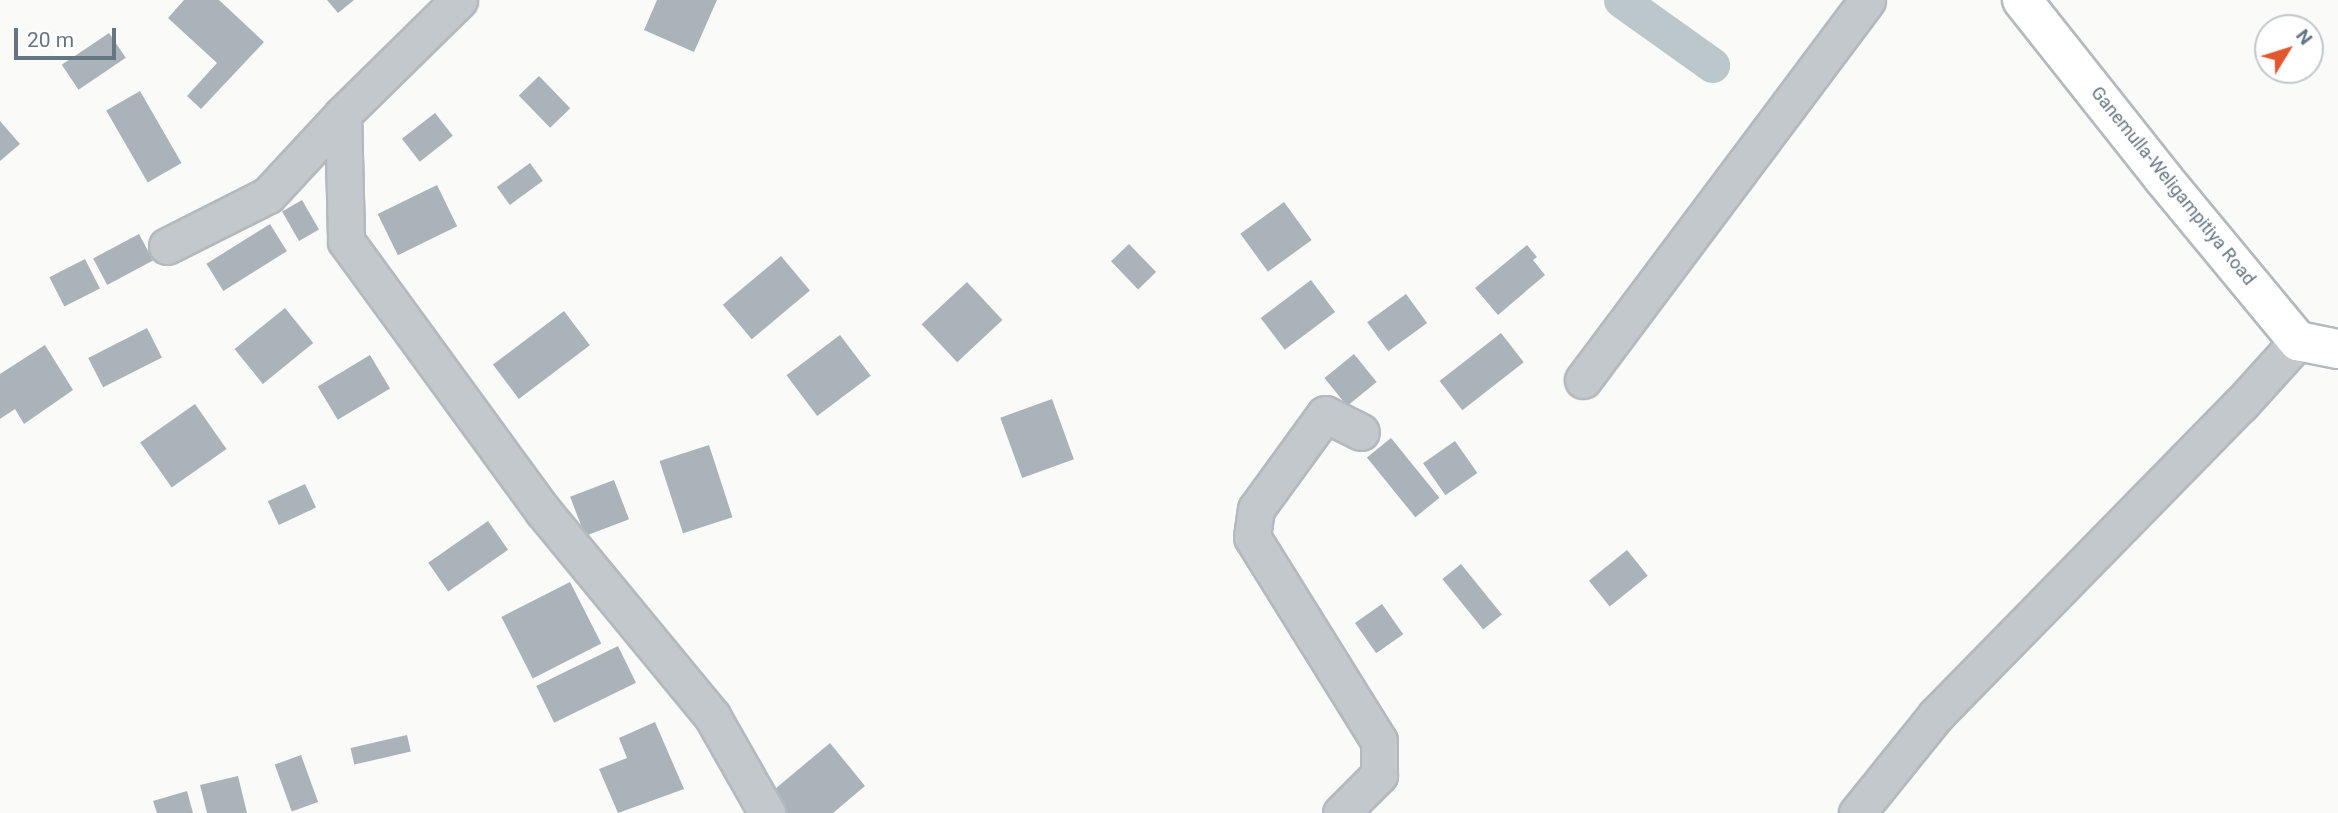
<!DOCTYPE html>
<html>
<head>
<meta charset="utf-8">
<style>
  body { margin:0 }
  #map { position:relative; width:2338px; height:813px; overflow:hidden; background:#fafaf8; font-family:Roboto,sans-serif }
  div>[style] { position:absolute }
  .canal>* { height:35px; margin:-17.5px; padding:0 17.5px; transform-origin:17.5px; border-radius:17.5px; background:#bbc7cb }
  .building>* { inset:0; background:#aab3b9; transform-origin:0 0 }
  .roads { filter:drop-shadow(2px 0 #b3babf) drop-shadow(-2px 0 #b3babf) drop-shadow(0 2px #b3babf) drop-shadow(0 -2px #b3babf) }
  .street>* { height:35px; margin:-17.5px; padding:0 17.5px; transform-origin:17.5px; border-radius:17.5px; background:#c3c8cc }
  .secondary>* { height:38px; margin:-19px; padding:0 19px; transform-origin:19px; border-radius:19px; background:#fff }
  span { translate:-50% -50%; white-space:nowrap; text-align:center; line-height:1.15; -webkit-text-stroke:7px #fff; paint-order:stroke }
  .street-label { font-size:18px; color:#657683 }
  .north { position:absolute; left:2254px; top:14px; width:70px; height:70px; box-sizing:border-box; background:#fff; border:2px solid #c1c8cd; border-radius:50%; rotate:52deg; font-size:19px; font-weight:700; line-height:28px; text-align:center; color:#657683 }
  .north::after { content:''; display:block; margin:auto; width:24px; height:32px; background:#e4572e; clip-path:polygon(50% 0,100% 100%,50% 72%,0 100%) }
  .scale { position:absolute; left:14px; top:28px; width:102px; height:32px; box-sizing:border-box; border:4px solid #657683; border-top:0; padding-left:9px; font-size:21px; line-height:24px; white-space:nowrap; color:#657683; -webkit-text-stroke:5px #fff; paint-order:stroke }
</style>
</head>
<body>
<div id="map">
  <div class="canal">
    <div style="left:1621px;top:0;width:112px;rotate:35.5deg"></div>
  </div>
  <div class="building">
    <div style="clip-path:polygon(184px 0,219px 0,264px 42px,201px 109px,187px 96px,217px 63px,168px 18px)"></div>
    <div style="clip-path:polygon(327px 0,354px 0,338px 13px)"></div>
    <div style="clip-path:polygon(657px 0,717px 0,694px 52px,644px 30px)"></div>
    <div style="left:109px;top:33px;width:30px;height:57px;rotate:56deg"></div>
    <div style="left:539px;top:76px;width:45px;height:28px;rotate:46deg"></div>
    <div style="left:140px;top:91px;width:83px;height:39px;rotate:60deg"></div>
    <div style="left:435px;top:113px;width:29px;height:42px;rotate:52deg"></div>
    <div style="clip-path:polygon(0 121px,20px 144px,0 161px)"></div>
    <div style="left:530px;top:163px;width:22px;height:41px;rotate:54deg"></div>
    <div style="left:437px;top:185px;width:46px;height:66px;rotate:64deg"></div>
    <div style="left:302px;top:200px;width:34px;height:23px;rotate:60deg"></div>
    <div style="left:1284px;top:202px;width:47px;height:54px;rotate:54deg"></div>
    <div style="left:270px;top:224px;width:32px;height:75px;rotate:58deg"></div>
    <div style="left:139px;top:234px;width:30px;height:52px;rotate:62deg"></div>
    <div style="left:1129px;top:244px;width:39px;height:25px;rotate:46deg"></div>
    <div style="clip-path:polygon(1527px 245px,1537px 257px,1533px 260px,1545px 275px,1498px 315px,1475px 288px)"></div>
    <div style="left:781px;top:256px;width:45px;height:76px;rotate:50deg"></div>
    <div style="left:85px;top:259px;width:33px;height:40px;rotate:63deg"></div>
    <div style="left:1311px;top:280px;width:40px;height:63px;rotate:53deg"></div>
    <div style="left:967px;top:282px;width:52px;height:62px;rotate:47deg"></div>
    <div style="left:1406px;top:294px;width:36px;height:48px;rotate:54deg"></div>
    <div style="left:285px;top:308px;width:45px;height:65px;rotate:51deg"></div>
    <div style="left:564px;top:311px;width:43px;height:89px;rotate:53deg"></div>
    <div style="left:147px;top:328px;width:33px;height:66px;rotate:63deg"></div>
    <div style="left:1501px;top:333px;width:37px;height:78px;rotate:52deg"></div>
    <div style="left:840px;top:335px;width:51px;height:67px;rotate:53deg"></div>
    <div style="clip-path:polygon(45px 345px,73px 390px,24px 424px,15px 409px,0 419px,0 374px)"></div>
    <div style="left:1354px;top:354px;width:36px;height:38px;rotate:51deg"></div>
    <div style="left:370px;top:355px;width:39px;height:61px;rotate:59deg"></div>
    <div style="left:1052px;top:399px;width:64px;height:55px;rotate:70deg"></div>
    <div style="left:195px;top:404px;width:55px;height:67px;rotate:55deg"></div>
    <div style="left:1391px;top:438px;width:77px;height:31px;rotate:51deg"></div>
    <div style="left:1455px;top:441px;width:39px;height:39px;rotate:55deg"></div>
    <div style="left:709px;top:445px;width:76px;height:52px;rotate:72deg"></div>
    <div style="left:614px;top:480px;width:42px;height:47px;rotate:69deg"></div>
    <div style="left:305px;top:484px;width:26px;height:41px;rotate:65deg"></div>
    <div style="left:488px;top:521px;width:35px;height:73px;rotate:55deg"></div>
    <div style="left:1627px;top:550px;width:33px;height:49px;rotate:51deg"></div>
    <div style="left:1461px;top:564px;width:65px;height:24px;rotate:51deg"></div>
    <div style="left:570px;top:582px;width:69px;height:77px;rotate:63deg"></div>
    <div style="left:1382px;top:604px;width:37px;height:33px;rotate:55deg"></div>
    <div style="left:618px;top:646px;width:41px;height:91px;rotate:64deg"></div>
    <div style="clip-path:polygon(655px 722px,684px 789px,618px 813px,599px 769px,627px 758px,619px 738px)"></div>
    <div style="left:407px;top:735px;width:17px;height:58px;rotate:77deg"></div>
    <div style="clip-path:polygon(830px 743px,865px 786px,833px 813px,785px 813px,769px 794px)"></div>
    <div style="left:301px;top:755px;width:50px;height:28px;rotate:70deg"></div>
    <div style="clip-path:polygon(238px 776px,247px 813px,207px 813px,200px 785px)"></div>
    <div style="clip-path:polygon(187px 791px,193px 813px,157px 813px,153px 801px)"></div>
  </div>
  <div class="roads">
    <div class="street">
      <div style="left:459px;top:0;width:163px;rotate:135.5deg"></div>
      <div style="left:343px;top:114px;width:127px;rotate:88.6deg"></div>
      <div style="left:346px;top:241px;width:334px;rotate:53.9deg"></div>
      <div style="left:543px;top:511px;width:266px;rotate:50.5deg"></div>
      <div style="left:712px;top:716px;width:112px;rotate:60.4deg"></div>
      <div style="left:167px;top:246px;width:113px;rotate:-26.8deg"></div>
      <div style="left:268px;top:195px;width:110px;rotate:-47.2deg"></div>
      <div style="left:1583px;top:380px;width:474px;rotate:-53.2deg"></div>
      <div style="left:1341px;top:813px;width:54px;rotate:-45deg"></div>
      <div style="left:1379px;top:775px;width:34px;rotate:-90deg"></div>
      <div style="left:1379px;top:741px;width:240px;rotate:-121.9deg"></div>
      <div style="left:1252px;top:537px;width:28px;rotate:-82deg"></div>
      <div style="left:1256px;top:509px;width:117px;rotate:-54deg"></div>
      <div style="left:1325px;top:414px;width:40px;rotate:26.6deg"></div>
      <div style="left:1857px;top:813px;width:126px;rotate:-51.1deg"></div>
      <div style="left:1936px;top:715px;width:436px;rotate:-45.6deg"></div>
      <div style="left:2241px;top:404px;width:85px;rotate:-47.9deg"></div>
    </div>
    <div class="secondary">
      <div style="left:2022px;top:0;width:227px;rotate:51.6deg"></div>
      <div style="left:2163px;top:178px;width:212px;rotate:50.4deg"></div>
      <div style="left:2298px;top:341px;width:41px;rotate:11.3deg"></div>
    </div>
  </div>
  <div class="street-label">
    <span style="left:2173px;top:186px;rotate:51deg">Ganemulla-Weligampitiya Road</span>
  </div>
  <div class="north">N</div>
  <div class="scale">20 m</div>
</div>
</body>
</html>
